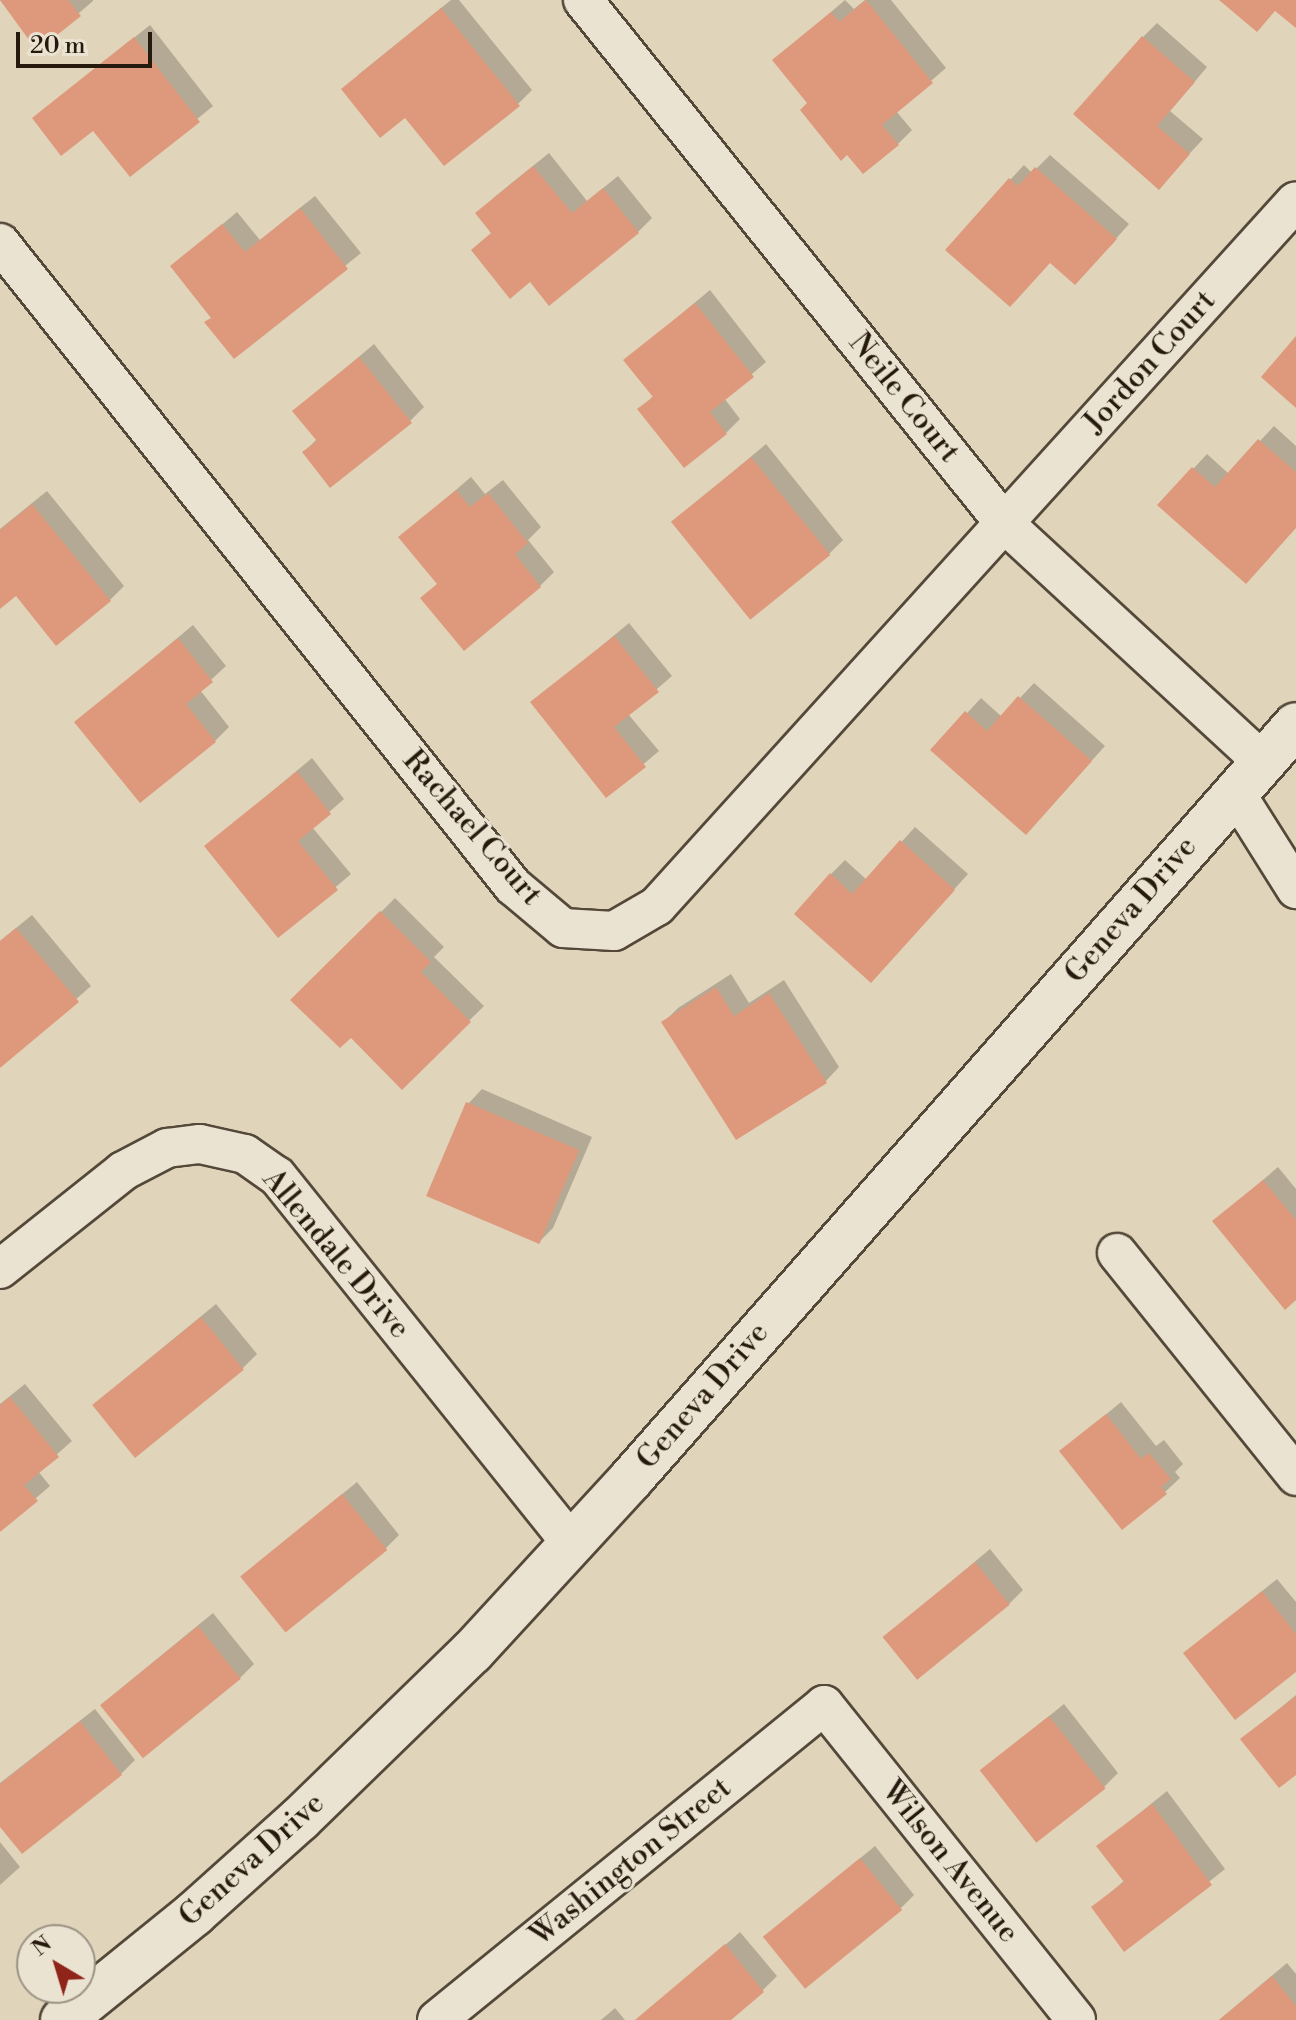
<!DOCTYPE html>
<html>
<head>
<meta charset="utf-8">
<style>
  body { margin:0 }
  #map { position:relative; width:1296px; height:2020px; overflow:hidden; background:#e0d4ba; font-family:"Libre Bodoni",serif }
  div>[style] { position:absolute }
  .shadow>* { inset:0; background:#0003 }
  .building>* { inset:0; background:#de997c; transform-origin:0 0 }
  .roads { filter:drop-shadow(2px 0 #544839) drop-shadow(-2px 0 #544839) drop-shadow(0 2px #544839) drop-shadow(0 -2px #544839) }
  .street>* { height:38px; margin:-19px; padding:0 19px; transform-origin:19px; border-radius:19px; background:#ebe3d2 }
  .secondary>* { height:44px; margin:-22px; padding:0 22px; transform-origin:22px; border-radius:22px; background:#ebe3d2 }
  span { translate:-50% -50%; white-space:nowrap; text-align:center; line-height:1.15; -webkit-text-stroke:6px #ebe3d2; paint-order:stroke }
  .street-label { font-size:30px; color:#261a0e }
  .north { position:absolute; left:16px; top:1924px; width:80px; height:80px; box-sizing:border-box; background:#ebe3d2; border:2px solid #9c9384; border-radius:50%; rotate:322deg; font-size:22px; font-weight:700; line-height:32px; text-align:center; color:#261a0e }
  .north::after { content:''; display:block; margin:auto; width:28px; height:36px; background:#8f2418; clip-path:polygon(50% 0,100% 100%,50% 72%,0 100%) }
  .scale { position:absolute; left:16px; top:32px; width:136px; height:36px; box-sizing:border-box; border:4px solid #261a0e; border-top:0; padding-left:10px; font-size:24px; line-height:28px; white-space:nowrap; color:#261a0e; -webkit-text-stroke:6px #ebe3d2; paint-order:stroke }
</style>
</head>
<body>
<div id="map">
  <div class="shadow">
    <div style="clip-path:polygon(0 0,93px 0,93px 1px,38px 48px)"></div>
    <div style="clip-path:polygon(451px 0,459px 0,532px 90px,518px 104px,405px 115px,358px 75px)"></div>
    <div style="clip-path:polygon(845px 0,854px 9px,865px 0,891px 0,946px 68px,896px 111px,912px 130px,898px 144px,810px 103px,775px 60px)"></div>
    <div style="clip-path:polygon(1157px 23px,1207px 67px,1170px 111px,1203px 139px,1159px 187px,1143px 37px)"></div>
    <div style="clip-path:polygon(150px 25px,213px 106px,130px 174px,94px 128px,34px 118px)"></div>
    <div style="clip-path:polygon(549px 153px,587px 201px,618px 176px,652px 218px,638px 232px,530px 280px,493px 232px,492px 199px)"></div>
    <div style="clip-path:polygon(1050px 155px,1129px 224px,1089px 269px,1050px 261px,1010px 180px,1024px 165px,1032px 173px)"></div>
    <div style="clip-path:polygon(315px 196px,361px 253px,234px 356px,213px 317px,173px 266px,237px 212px,260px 240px)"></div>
    <div style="clip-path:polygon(710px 290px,766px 362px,724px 398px,740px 419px,726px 433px,640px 410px,654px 395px,626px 360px)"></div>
    <div style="clip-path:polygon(374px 344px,424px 407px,410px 421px,304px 452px,317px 439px,295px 411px)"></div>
    <div style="clip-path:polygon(1274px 426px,1296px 446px,1296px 527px,1160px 505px,1207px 454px,1229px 474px)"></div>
    <div style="clip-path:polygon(766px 444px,843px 540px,829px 554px,673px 522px)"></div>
    <div style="clip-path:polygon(471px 477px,485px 494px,503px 480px,541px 527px,528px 540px,554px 572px,540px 586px,423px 598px,438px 583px,401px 537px)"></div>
    <div style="clip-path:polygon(47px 491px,124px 586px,110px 600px,17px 593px,0 606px,0 529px)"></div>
    <div style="clip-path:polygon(629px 623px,672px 676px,628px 714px,659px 751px,607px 795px,533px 703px)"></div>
    <div style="clip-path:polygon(193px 625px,226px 666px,200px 690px,229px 727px,215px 741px,77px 722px)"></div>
    <div style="clip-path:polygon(1034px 683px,1105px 746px,1040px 818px,933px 750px,981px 698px,1002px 717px)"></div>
    <div style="clip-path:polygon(312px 758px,344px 799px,312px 827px,351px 874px,278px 936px,206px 847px)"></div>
    <div style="clip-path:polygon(915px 827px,968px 874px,885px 966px,831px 874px,845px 860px,867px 880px)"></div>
    <div style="clip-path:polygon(395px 898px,444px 947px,434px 957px,484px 1006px,402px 1087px,351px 1035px,293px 1000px)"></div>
    <div style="clip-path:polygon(32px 915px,91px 986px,0 1066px,0 941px)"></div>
    <div style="clip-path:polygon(731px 974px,749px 1003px,784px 980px,839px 1067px,825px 1082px,664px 1022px,678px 1008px)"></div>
    <div style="clip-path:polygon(482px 1089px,592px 1137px,553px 1228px,539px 1242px,468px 1104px)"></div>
    <div style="clip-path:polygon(1278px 1167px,1296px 1189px,1296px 1298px,1215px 1221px)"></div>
    <div style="clip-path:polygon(216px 1304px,257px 1354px,243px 1368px,94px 1404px)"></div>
    <div style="clip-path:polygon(25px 1384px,72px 1441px,38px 1471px,50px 1486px,0 1529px,0 1404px)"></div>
    <div style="clip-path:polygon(1121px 1402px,1156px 1446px,1164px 1440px,1183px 1464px,1175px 1472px,1180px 1478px,1165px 1492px,1062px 1451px)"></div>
    <div style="clip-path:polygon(357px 1482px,399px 1535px,385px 1549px,242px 1576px)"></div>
    <div style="clip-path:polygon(990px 1549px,1023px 1590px,1009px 1604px,885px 1637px)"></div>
    <div style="clip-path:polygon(1277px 1579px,1296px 1602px,1296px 1670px,1185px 1654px)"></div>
    <div style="clip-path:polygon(213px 1613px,254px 1664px,240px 1678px,102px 1704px)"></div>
    <div style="clip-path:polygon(1296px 1695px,1296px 1772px,1243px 1739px)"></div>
    <div style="clip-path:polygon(1064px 1704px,1118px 1773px,1104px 1787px,983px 1770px)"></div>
    <div style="clip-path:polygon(95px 1709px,135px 1760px,121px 1774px,0 1824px,0 1783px)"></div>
    <div style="clip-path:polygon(1167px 1791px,1225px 1869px,1125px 1949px,1094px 1907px,1125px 1880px,1099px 1846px)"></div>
    <div style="clip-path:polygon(0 1842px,20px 1867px,0 1885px)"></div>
    <div style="clip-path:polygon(875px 1846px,914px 1895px,900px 1909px,765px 1937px)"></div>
    <div style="clip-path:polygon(740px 1932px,777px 1976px,763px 1990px,728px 2020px,640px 2020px)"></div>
    <div style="clip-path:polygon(1287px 1963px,1296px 1974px,1296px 2020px,1219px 2020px)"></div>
    <div style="clip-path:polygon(615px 2008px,625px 2020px,601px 2020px)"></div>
  </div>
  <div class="building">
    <div style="clip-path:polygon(0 0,68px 0,81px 16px,37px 51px)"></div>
    <div style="clip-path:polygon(866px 0,933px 83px,882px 125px,899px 145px,863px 174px,847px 155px,841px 161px,800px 110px,807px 103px,772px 60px,831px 12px,839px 22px)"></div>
    <div style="clip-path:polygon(1219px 0,1296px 0,1296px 28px,1275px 11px,1257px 32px)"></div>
    <div style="clip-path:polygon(441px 8px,520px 106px,444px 166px,405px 118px,380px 138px,341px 89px)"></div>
    <div style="clip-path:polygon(1142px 36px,1195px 82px,1157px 126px,1190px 154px,1159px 190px,1073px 114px)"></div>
    <div style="clip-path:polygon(134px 37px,200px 122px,130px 177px,93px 131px,61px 156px,32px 118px)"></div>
    <div style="clip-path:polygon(533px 166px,572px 213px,603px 188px,639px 233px,549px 306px,530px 282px,510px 299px,471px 250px,491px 233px,475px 213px)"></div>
    <div style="clip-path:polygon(1035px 167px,1117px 239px,1075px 285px,1050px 263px,1010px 307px,945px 250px,1009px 178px,1018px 186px)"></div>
    <div style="clip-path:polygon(300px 208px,348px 269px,234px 359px,204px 322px,211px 318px,170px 266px,222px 224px,245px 252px)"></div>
    <div style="clip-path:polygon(695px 303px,754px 377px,710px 412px,727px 434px,684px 468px,637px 409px,653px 397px,623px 360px)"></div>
    <div style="clip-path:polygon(1296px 336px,1296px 408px,1261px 377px)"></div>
    <div style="clip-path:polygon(359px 357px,412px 423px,330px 488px,302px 452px,317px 441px,292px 411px)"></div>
    <div style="clip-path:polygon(1258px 439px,1296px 472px,1296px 528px,1246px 584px,1157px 505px,1192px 467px,1215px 487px)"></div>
    <div style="left:751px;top:457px;width:126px;height:103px;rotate:51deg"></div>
    <div style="clip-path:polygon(456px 490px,470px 507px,488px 493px,528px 543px,515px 554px,541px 587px,464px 651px,420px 598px,437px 584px,398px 537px)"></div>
    <div style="clip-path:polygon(32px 504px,111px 601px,56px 646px,16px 596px,0 609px,0 530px)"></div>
    <div style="clip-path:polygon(614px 636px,659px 692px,614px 727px,646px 767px,606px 798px,530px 702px)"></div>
    <div style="clip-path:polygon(178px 638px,213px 682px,186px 704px,216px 742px,140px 803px,74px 722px)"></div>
    <div style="clip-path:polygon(1018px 696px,1092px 761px,1026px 835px,930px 750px,965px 711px,987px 731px)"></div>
    <div style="clip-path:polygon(297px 771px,331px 814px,298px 841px,338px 890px,278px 938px,204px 846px)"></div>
    <div style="clip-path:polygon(900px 840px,955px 890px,871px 983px,794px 914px,830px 873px,852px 894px)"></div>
    <div style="clip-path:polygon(380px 911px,431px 962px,421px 972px,471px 1022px,402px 1090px,351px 1038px,340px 1048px,290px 1000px)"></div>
    <div style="clip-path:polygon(16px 928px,79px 1002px,0 1068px,0 941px)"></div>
    <div style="clip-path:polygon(716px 987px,734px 1016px,769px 993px,827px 1083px,736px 1140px,661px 1022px)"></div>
    <div style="left:466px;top:1102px;width:123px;height:102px;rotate:23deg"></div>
    <div style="clip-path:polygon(1263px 1180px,1296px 1220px,1296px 1300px,1285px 1310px,1212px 1221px)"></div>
    <div style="left:201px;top:1317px;width:68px;height:140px;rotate:51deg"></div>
    <div style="clip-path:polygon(10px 1397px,59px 1457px,24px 1485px,38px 1501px,0 1532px,0 1405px)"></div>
    <div style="clip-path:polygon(1106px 1414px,1141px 1459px,1149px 1453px,1171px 1479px,1161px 1487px,1167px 1494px,1122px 1530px,1059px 1451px)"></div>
    <div style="left:342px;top:1494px;width:72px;height:131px;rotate:51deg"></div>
    <div style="left:975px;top:1562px;width:55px;height:119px;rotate:51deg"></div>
    <div style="clip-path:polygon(1262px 1591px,1296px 1634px,1296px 1672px,1235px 1720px,1183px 1653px)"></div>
    <div style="left:198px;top:1626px;width:68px;height:126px;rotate:51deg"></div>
    <div style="clip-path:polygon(1296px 1696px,1296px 1775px,1279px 1788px,1240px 1739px)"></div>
    <div style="left:1049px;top:1716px;width:92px;height:88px;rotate:52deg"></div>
    <div style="clip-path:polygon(80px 1721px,122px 1775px,22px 1854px,0 1827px,0 1784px)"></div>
    <div style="clip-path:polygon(1152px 1804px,1212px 1885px,1124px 1952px,1091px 1907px,1124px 1882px,1096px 1846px)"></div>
    <div style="left:860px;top:1858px;width:67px;height:125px;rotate:51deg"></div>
    <div style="clip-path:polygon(725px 1944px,764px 1992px,731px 2020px,635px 2020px)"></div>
    <div style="clip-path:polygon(1272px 1976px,1296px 2006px,1296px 2020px,1219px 2020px)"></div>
  </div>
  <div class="roads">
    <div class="street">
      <div style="left:583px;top:0;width:673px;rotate:51.15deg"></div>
      <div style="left:1005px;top:524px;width:350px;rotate:42.7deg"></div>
      <div style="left:0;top:243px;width:823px;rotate:51.42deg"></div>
      <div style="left:513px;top:886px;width:65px;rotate:40deg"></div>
      <div style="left:563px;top:928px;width:51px;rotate:3.4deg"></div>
      <div style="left:614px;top:931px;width:50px;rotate:-30.2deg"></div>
      <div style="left:657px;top:906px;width:951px;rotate:-47.81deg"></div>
      <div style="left:1235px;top:792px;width:115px;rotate:57.8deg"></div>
      <div style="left:1117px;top:1253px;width:286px;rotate:51.2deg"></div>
      <div style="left:0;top:1269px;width:157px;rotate:-38.5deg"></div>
      <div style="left:123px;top:1171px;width:50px;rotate:-27.6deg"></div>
      <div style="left:167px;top:1148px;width:33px;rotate:-7deg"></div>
      <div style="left:200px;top:1144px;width:46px;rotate:12.5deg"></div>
      <div style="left:245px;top:1154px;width:39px;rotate:35deg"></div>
      <div style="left:277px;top:1176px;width:472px;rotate:51.3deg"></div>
      <div style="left:437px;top:2020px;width:499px;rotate:-39.1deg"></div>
      <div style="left:824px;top:1705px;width:403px;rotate:51.3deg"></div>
    </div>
    <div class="secondary">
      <div style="left:63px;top:2020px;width:169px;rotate:-39deg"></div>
      <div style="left:194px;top:1914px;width:142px;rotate:-41.9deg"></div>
      <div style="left:300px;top:1819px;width:240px;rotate:-44.2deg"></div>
      <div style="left:472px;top:1652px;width:235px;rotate:-47.4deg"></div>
      <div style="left:631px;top:1479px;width:1005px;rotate:-48.59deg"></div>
    </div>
  </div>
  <div class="street-label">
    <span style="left:1150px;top:362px;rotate:-48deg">Jordon Court</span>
    <span style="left:904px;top:398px;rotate:51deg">Neile Court</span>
    <span style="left:472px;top:828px;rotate:49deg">Rachael Court</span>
    <span style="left:1131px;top:910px;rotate:-49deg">Geneva Drive</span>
    <span style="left:336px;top:1254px;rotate:50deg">Allendale Drive</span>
    <span style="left:703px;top:1396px;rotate:-49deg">Geneva Drive</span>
    <span style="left:252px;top:1860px;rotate:-42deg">Geneva Drive</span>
    <span style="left:631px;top:1862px;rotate:-39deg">Washington Street</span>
    <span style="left:950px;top:1862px;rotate:51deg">Wilson Avenue</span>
  </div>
  <div class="north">N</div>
  <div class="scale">20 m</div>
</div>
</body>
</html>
